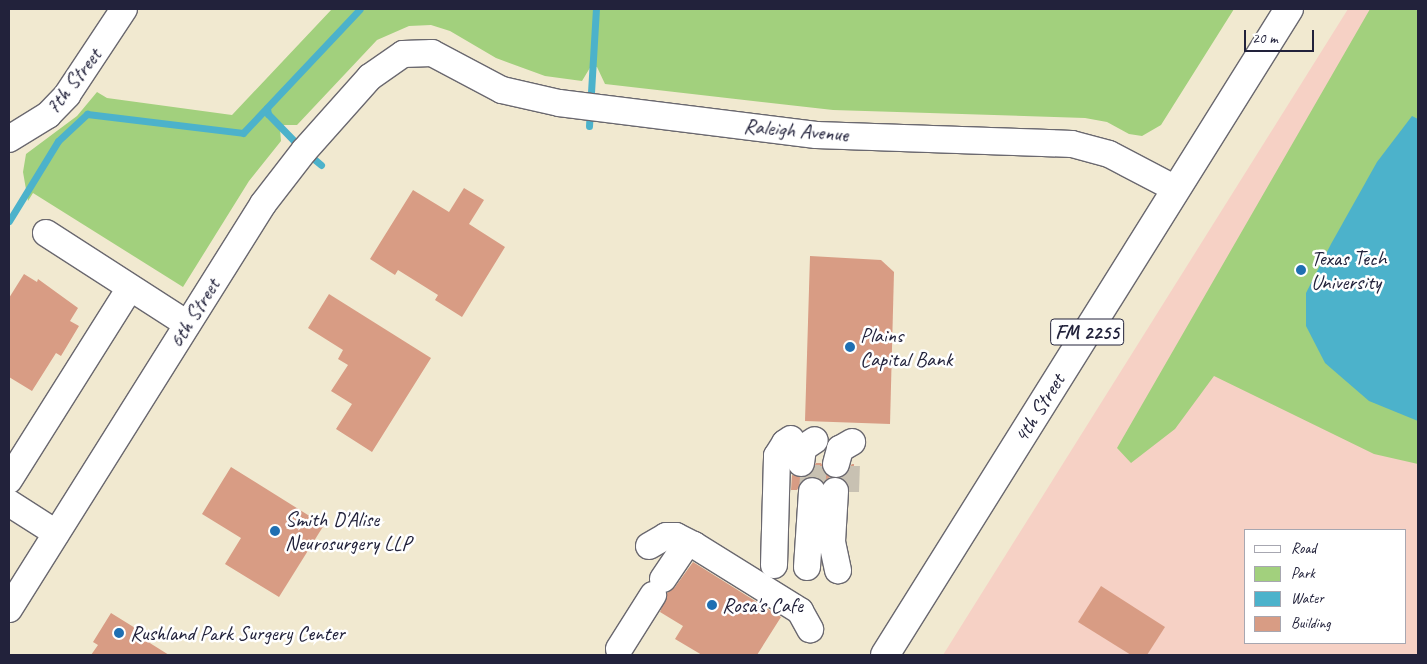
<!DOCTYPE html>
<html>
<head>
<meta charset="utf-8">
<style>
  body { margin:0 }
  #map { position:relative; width:1427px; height:664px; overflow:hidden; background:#f1e9d0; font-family:Caveat,sans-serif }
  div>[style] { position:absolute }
  .built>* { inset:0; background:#f6d1c5 }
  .green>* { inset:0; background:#a2d07d }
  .water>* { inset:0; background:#4cb2cb }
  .stream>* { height:7px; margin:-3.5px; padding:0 3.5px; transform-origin:3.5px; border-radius:3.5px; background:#4cb2cb }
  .building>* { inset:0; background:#d89c84 }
  .minor-tunnel>* { height:26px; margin-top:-13px; transform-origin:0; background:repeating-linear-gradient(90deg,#c8c1b2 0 26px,transparent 0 39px) }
  .roads { filter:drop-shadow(1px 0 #6a686f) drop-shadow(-1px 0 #6a686f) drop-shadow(0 1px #6a686f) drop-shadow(0 -1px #6a686f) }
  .minor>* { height:26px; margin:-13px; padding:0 13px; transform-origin:13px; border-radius:13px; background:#fff }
  .major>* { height:28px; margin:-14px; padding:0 14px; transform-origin:14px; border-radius:14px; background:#fff }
  .dots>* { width:14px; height:14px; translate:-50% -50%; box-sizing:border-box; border:2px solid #fff; border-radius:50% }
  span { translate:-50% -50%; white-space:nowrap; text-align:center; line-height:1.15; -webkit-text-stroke:5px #fff; paint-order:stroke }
  .shield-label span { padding:1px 4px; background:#fff; border:1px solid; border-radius:4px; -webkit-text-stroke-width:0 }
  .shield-label { font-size:20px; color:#22223b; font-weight:700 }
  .street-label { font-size:21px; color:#22223b }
  .poi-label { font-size:21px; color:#22223b }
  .left { translate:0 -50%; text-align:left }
  .frame { position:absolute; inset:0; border:10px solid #22223b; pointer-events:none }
  .legend { position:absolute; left:1244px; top:529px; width:162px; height:115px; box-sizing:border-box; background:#fff; border:1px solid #a7a7b1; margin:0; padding:6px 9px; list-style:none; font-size:15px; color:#22223b }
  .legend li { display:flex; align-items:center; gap:10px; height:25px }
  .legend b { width:25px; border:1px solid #a7a7b1 }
  .scale { position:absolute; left:1244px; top:30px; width:70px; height:22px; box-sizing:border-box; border:2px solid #22223b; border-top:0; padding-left:6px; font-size:15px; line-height:18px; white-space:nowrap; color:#22223b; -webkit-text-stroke:4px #fff; paint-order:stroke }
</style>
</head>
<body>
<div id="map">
  <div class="built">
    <div style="clip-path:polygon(evenodd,1348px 9px,1418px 9px,1418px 655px,943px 655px,1348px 9px,1246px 530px,1406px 530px,1406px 643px,1246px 643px,1246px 530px)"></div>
  </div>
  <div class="green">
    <div style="clip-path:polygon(332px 9px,1234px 9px,1161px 125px,1142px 136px,1129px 134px,1107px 122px,1085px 118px,833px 110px,605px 84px,597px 67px,591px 66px,582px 81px,545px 76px,496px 58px,450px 31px,431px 25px,409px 26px,377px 40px,297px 125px,284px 125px,280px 129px,281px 141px,249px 181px,183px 287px,33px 193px,28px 201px,23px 172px,26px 154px,77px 116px,97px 92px,107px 98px,232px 115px)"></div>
    <div style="clip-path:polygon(1370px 9px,1418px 9px,1418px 464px,1374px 454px,1214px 376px,1175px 429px,1131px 463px,1117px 448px)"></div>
  </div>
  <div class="water">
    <div style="clip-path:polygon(1412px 116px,1418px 119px,1418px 421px,1369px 401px,1325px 363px,1306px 326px,1306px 293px,1331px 244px,1377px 162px)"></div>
  </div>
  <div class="stream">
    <div style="left:267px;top:108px;width:6px;rotate:81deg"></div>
    <div style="left:268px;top:114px;width:46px;rotate:45.9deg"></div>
    <div style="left:589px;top:126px;width:117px;rotate:-86.6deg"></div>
    <div style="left:308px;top:154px;width:17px;rotate:40deg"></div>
    <div style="left:9px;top:221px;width:94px;rotate:-58.5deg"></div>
    <div style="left:58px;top:141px;width:40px;rotate:-43deg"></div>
    <div style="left:87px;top:114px;width:157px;rotate:6.9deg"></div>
    <div style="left:243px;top:133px;width:170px;rotate:-46.7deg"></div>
  </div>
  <div class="building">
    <div style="clip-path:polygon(464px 188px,484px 200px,469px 224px,505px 247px,462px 317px,435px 300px,438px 295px,398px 270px,395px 275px,370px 259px,413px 190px,449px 212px)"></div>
    <div style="clip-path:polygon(810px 256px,881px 260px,894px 272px,890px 424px,805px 421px)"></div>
    <div style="clip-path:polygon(24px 274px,37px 282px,38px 279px,78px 308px,70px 321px,79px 326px,61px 356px,56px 353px,32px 391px,9px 377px,9px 298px)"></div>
    <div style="clip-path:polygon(329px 294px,431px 358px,372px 452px,336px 429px,352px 404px,331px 391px,348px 365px,338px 359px,343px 350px,308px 328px)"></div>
    <div style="clip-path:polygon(816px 463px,821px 463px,830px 477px,823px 482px,813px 476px,806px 477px,797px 490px,791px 490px,792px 475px,807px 477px)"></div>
    <div style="clip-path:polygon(852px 464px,854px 464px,853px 492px,841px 478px)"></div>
    <div style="clip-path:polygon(231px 467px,324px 525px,279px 597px,225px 564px,241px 538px,202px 514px)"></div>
    <div style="clip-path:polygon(693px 562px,781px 617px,757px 655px,702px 655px,675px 639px,683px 626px,660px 612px,667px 593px,675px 587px)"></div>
    <div style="clip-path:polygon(1101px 586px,1165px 627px,1147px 655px,1131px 655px,1078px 622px)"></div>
    <div style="clip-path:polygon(111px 613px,140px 631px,137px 635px,169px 655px,91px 655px,98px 645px,93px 642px)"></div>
  </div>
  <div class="minor-tunnel">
    <div style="left:812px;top:491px;width:28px;rotate:-86deg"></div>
    <div style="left:846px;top:492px;width:28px;rotate:-88deg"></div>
  </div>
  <div class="roads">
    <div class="minor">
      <div style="left:9px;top:139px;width:46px;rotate:-31.6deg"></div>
      <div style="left:48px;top:115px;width:28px;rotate:-46deg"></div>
      <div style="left:67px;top:95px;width:103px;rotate:-56.5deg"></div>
      <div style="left:46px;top:233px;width:168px;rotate:32.8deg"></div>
      <div style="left:801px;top:463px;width:15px;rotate:-82deg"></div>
      <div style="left:803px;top:448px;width:14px;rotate:-34deg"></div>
      <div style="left:836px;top:464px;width:16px;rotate:-75deg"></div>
      <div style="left:840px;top:449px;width:14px;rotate:-30deg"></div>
      <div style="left:9px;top:480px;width:227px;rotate:-57.8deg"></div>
      <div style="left:835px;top:491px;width:51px;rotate:93.4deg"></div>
      <div style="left:832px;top:542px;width:29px;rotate:78deg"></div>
      <div style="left:9px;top:503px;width:56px;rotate:32.6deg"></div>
      <div style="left:649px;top:546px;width:20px;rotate:-30deg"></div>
      <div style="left:666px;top:536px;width:10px"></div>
      <div style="left:676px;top:536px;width:20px;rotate:27deg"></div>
      <div style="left:774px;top:565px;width:109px;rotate:-88.4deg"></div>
      <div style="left:777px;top:456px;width:15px;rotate:-58deg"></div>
      <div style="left:785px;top:443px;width:7px;rotate:-34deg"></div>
      <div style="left:807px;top:567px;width:76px;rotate:-86.2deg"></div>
      <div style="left:663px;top:579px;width:41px;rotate:-55.9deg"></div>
      <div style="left:686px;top:545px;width:8px"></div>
      <div style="left:694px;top:545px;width:125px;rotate:31.9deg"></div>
      <div style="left:800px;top:611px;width:21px;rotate:61deg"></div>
      <div style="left:9px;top:609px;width:478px;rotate:-57.9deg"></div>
      <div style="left:263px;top:204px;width:67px;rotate:-52.3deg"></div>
      <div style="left:304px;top:151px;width:99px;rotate:-48.3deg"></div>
      <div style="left:370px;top:77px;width:40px;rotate:-34.9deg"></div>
      <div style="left:403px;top:54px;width:29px;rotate:-2deg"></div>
      <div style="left:432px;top:53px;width:79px;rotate:27.9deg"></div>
      <div style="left:502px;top:90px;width:58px;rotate:12.8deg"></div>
      <div style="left:559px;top:103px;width:259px;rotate:7.1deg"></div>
      <div style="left:816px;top:135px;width:256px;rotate:2deg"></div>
      <div style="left:1072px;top:144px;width:38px;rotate:15deg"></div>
      <div style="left:1109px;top:154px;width:76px;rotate:27.6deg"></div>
      <div style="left:619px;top:649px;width:64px;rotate:-57.8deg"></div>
    </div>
    <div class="major">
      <div style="left:885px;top:655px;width:762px;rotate:-57.98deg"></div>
    </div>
  </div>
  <div class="dots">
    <div style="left:1301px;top:270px;background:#1f6fb2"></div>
    <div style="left:850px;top:347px;background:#1f6fb2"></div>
    <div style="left:275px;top:531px;background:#1f6fb2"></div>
    <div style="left:712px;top:605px;background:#1f6fb2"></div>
    <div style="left:119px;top:633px;background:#1f6fb2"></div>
  </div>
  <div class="shield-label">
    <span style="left:1087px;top:332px">FM 2255</span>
  </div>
  <div class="street-label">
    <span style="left:73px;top:81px;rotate:-52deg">7th Street</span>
    <span style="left:796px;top:130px;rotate:5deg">Raleigh Avenue</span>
    <span style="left:194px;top:313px;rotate:-58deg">6th Street</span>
    <span style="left:1039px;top:408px;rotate:-58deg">4th Street</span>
  </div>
  <div class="poi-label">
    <span class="left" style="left:1311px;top:270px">Texas Tech<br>University</span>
    <span class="left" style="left:860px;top:347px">Plains<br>Capital Bank</span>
    <span class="left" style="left:285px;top:531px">Smith D'Alise<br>Neurosurgery LLP</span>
    <span class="left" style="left:722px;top:605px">Rosa's Cafe</span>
    <span class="left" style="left:130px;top:633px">Rushland Park Surgery Center</span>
  </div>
  <div class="frame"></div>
  <ul class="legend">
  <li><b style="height:6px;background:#fff"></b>Road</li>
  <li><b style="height:14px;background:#a2d07d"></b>Park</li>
  <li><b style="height:14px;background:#4cb2cb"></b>Water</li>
  <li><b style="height:14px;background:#d89c84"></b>Building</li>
  </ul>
  <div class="scale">20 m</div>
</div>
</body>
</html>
